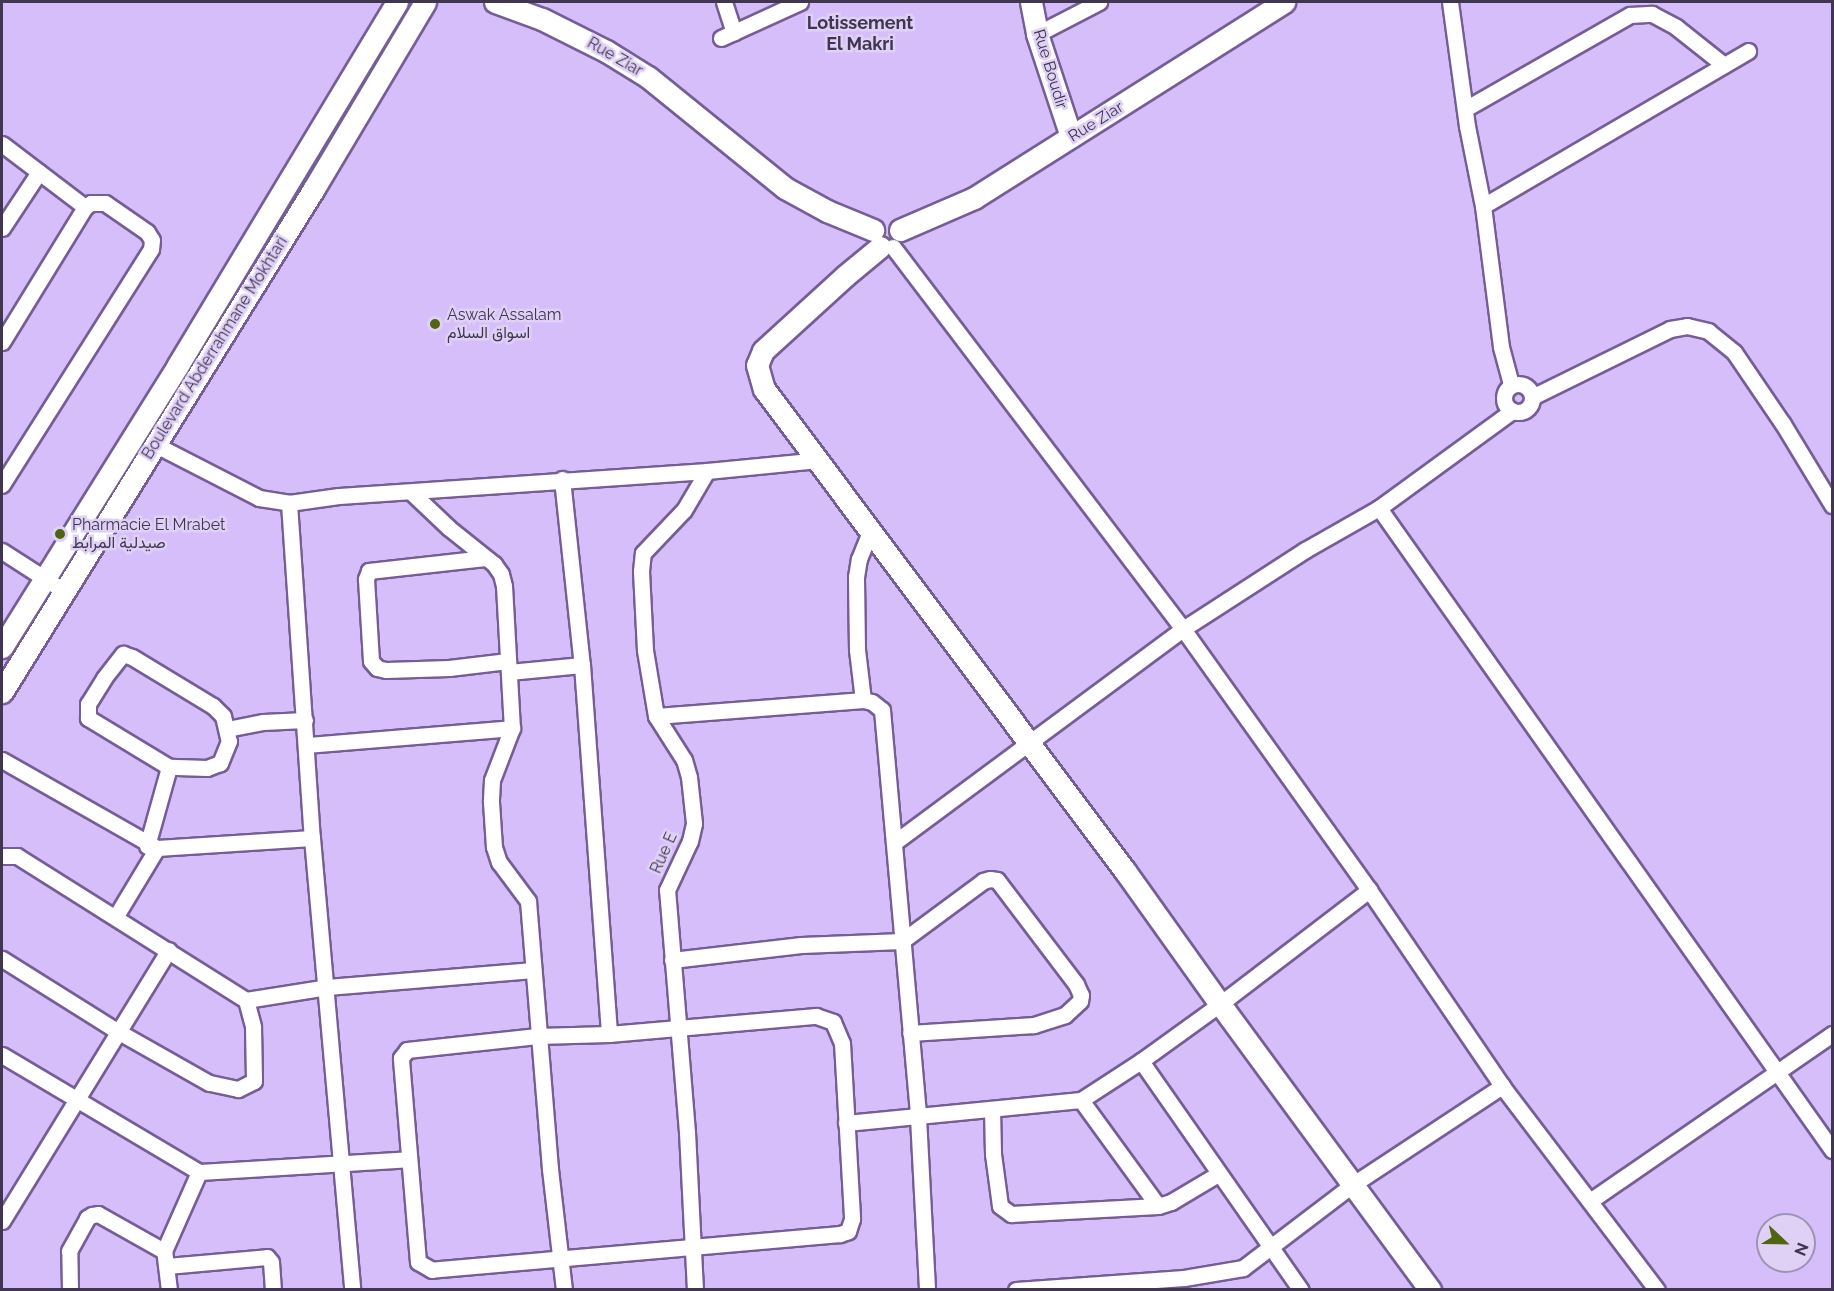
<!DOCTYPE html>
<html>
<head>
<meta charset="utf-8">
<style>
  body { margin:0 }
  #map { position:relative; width:1834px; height:1291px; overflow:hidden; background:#d6befb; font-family:Raleway,Vazirmatn,sans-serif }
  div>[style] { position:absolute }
  .roads { filter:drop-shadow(2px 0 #755e95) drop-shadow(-2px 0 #755e95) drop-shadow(0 2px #755e95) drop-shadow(0 -2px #755e95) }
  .street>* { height:15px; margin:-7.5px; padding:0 7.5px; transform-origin:7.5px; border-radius:7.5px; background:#fff }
  .street>.ring { margin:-7.5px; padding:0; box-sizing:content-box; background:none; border:15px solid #fff; border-radius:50% }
  .secondary>* { height:21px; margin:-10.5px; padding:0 10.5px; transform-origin:10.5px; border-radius:10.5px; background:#fff }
  .dots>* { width:16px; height:16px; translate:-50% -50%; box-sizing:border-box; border:3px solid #dfd1f6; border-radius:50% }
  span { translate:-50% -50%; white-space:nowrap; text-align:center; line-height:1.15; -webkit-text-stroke:5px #dfd1f6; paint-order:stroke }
  .street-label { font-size:16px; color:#40364f }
  .poi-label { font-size:16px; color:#40364f }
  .left { translate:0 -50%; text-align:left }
  .neighbourhood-label { font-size:18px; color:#40364f; font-weight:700 }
  .frame { position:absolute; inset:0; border:3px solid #40364f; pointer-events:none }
  .north { position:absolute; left:1756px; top:1213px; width:60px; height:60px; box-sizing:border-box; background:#dfd1f6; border:2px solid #9f93b3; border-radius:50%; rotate:112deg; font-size:16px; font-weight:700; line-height:24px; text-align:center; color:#40364f }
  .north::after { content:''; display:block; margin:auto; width:21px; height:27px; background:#516510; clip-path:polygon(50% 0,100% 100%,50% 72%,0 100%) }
</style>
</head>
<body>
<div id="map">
  <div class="roads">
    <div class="street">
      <div style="left:724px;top:2px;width:32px;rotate:72deg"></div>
      <div style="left:1450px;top:2px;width:125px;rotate:82.2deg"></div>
      <div style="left:1467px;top:126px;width:82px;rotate:78.7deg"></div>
      <div style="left:1483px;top:206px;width:142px;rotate:82.7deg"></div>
      <div style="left:1501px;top:347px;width:39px;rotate:75deg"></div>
      <div style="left:1037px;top:34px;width:70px;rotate:-27.3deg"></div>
      <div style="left:721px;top:38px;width:87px;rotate:-24.5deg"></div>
      <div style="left:1465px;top:109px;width:190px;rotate:-29.7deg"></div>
      <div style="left:1630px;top:15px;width:22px;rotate:-3deg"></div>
      <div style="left:1652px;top:14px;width:27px;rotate:28deg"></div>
      <div style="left:1676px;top:27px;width:61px;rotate:38.4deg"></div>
      <div style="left:2px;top:144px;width:104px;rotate:37.2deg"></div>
      <div style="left:1483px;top:206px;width:307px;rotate:-30.3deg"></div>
      <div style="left:2px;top:228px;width:67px;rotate:-56.5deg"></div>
      <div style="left:893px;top:247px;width:480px;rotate:52.8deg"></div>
      <div style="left:1183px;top:629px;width:320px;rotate:54.5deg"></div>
      <div style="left:1369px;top:890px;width:237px;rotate:55.8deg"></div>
      <div style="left:1502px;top:1086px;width:256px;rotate:52.8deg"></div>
      <div style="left:2px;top:342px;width:158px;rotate:-58.4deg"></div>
      <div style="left:85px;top:207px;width:7px;rotate:-34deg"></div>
      <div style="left:91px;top:203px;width:14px"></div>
      <div style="left:105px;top:203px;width:51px;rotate:34.6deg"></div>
      <div style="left:147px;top:232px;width:9px;rotate:58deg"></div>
      <div style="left:152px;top:240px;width:9px;rotate:96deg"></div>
      <div style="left:151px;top:249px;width:279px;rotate:122.3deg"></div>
      <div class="ring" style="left:1504px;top:384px;width:13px;height:13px"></div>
      <div style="left:1532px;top:397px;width:154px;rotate:-26.2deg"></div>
      <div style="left:1670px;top:329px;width:17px;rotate:-10deg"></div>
      <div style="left:1687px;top:326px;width:22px;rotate:13deg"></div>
      <div style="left:1708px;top:331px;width:33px;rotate:39deg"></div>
      <div style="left:1734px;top:352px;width:87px;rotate:55.8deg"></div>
      <div style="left:1783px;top:424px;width:95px;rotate:58.8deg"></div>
      <div style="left:156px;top:445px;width:116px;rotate:27.2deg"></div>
      <div style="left:259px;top:498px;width:30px;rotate:9deg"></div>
      <div style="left:289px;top:503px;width:50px;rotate:-8deg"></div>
      <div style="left:339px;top:496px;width:369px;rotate:-3.9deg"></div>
      <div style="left:707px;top:471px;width:114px;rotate:-5.6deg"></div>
      <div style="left:562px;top:479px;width:187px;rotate:83.9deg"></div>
      <div style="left:582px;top:665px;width:370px;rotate:85.8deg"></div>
      <div style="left:411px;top:492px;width:52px;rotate:43.5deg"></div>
      <div style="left:449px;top:528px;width:58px;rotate:38.7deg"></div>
      <div style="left:494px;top:564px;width:12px;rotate:55deg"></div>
      <div style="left:501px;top:574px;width:12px;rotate:76deg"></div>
      <div style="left:504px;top:586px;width:142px;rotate:86.8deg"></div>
      <div style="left:512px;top:728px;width:56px;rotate:111deg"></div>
      <div style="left:492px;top:780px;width:22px;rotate:93deg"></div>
      <div style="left:491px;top:802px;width:45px;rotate:86.2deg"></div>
      <div style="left:494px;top:847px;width:16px;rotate:72deg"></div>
      <div style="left:499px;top:862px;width:49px;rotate:53.4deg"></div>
      <div style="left:528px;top:901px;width:269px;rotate:85.3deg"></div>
      <div style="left:550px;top:1169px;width:122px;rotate:83.4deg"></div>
      <div style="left:289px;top:503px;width:336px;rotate:86.1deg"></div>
      <div style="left:312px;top:838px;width:454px;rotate:84.9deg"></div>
      <div style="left:1379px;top:508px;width:786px;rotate:54.79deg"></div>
      <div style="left:2px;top:551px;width:74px;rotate:32.8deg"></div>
      <div style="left:485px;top:558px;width:117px;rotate:173.6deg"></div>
      <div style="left:369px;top:571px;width:9px;rotate:111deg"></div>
      <div style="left:366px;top:579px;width:82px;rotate:86.5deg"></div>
      <div style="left:371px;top:661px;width:9px;rotate:49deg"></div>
      <div style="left:377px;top:668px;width:9px;rotate:13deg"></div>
      <div style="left:386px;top:670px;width:63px;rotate:-1.8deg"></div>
      <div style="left:449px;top:668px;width:59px;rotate:-6.8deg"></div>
      <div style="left:123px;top:654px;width:9px;rotate:18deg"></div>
      <div style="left:132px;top:657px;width:95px;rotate:31.2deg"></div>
      <div style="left:213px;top:706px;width:14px;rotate:45deg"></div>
      <div style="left:223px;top:716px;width:26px;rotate:77deg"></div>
      <div style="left:229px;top:741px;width:24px;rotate:112deg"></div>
      <div style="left:220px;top:763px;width:14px;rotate:159deg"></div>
      <div style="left:207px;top:768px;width:38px;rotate:-178deg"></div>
      <div style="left:169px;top:767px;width:95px;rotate:-148.8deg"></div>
      <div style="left:88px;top:718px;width:14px;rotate:-90deg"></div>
      <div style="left:88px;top:704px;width:31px;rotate:-58deg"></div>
      <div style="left:104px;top:678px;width:31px;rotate:-52deg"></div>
      <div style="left:509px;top:672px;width:73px;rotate:-5.5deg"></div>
      <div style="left:863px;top:700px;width:50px;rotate:-96.8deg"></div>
      <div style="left:857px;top:650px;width:73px;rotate:-90.8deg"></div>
      <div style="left:856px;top:577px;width:18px;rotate:-81deg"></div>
      <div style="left:859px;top:559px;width:32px;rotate:-68deg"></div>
      <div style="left:656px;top:716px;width:208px;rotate:-4.4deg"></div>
      <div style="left:863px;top:700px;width:9px;rotate:13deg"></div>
      <div style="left:872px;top:702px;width:13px;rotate:39deg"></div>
      <div style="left:882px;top:710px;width:409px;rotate:84.9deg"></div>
      <div style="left:918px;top:1117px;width:173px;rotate:87deg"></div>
      <div style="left:227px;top:729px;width:37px;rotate:-11deg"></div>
      <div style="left:263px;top:722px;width:42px;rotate:-2.7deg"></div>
      <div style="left:307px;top:745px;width:206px;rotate:-4.7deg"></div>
      <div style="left:2px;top:760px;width:178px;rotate:29.6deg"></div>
      <div style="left:157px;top:848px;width:155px;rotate:-3.7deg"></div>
      <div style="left:895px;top:842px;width:358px;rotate:-36.5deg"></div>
      <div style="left:1183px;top:629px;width:145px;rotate:-32.9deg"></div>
      <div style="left:1305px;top:550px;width:85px;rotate:-29.6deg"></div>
      <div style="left:1379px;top:508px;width:165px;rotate:-36.1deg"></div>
      <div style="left:147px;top:846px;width:82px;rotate:-74.4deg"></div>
      <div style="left:2px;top:856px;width:15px"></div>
      <div style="left:17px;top:856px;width:271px;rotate:32.2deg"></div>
      <div style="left:246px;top:1000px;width:28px;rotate:75deg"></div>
      <div style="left:253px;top:1027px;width:54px;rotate:88.9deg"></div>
      <div style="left:254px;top:1081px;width:18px;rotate:153deg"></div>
      <div style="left:238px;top:1089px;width:30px;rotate:-168deg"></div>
      <div style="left:209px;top:1083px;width:106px;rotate:-150.5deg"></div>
      <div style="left:117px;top:1031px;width:136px;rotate:-147.9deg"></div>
      <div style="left:116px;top:916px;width:79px;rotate:-58.9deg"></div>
      <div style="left:672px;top:960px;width:130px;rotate:-6.6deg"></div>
      <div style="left:801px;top:945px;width:101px;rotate:-2.3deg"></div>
      <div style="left:902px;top:941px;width:101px;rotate:-36.5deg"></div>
      <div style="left:983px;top:881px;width:7px;rotate:-16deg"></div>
      <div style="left:990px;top:879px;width:7px;rotate:8deg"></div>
      <div style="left:997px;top:880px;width:131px;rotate:52.8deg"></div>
      <div style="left:1076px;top:984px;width:12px;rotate:66deg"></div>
      <div style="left:1081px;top:995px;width:6px;rotate:99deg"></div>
      <div style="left:1080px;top:1001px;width:21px;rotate:137deg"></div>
      <div style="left:1065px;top:1015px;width:33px;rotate:162deg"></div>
      <div style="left:1034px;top:1025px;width:124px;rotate:176.3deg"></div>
      <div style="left:246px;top:1000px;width:82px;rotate:-9.1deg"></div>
      <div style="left:327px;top:987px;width:207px;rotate:-4.7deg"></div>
      <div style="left:816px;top:1016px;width:18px;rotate:19deg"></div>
      <div style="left:833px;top:1022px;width:23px;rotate:67deg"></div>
      <div style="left:842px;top:1043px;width:176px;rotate:86.7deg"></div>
      <div style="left:852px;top:1219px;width:13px;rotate:108deg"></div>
      <div style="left:848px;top:1231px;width:9px;rotate:159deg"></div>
      <div style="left:840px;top:1234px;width:410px;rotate:175deg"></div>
      <div style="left:432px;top:1270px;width:16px;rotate:-150deg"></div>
      <div style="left:418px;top:1262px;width:205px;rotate:-94.8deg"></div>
      <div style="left:401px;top:1058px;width:10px;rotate:-53deg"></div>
      <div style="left:407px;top:1050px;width:131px;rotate:-6.1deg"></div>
      <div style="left:537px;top:1036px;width:72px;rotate:-1.6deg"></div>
      <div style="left:609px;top:1034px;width:208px;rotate:-5deg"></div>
      <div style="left:2px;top:1055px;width:229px;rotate:30.7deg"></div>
      <div style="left:199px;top:1172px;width:210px;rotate:-3.5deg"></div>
      <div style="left:1141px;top:1061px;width:279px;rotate:55.1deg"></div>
      <div style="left:1081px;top:1100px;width:131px;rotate:54deg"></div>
      <div style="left:992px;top:1109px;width:45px;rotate:88.7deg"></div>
      <div style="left:993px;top:1154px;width:52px;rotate:82.3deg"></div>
      <div style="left:1000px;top:1206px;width:14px;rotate:36deg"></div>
      <div style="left:1011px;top:1214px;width:147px;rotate:-3.1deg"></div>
      <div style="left:1158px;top:1206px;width:14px;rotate:-17deg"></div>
      <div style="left:1171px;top:1202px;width:55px;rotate:-30.8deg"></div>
      <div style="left:846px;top:1123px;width:236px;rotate:-5.6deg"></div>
      <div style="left:1081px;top:1100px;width:72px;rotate:-33deg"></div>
      <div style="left:1141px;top:1061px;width:97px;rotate:-35.8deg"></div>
      <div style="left:1220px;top:1004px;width:188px;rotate:-37.4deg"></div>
      <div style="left:1590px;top:1201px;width:294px;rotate:-34.6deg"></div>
      <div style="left:2px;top:1221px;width:318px;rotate:-58.4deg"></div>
      <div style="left:167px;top:1266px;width:100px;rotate:-5.1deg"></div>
      <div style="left:267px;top:1257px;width:6px;rotate:51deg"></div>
      <div style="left:271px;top:1262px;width:28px;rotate:86deg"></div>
      <div style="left:70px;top:1290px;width:39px;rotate:-91deg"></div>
      <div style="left:69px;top:1251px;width:38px;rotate:-61deg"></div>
      <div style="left:87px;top:1218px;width:6px;rotate:-31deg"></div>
      <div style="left:92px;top:1215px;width:6px;rotate:-9deg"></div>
      <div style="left:98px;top:1214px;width:76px;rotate:29.3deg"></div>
      <div style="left:169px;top:1290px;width:39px;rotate:-97deg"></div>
      <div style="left:164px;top:1251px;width:86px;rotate:-66.1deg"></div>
      <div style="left:695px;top:1290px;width:158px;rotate:-92.9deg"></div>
      <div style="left:687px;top:1132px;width:243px;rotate:-94.7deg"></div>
      <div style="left:667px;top:890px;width:54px;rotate:-64.9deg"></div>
      <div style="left:690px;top:841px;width:18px;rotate:-77deg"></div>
      <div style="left:694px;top:823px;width:46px;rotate:-96.2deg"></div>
      <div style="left:689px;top:777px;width:18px;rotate:-106deg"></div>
      <div style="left:684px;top:760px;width:52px;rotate:-122.5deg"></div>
      <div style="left:656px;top:716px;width:67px;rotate:-99.5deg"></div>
      <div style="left:645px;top:650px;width:79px;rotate:-92.9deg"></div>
      <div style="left:641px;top:571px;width:18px;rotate:-84deg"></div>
      <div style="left:643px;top:553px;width:59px;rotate:-46.4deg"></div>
      <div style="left:684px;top:510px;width:45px;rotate:-59.5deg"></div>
      <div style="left:1016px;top:1290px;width:168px;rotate:-4.1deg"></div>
      <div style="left:1184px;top:1278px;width:60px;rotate:-9.6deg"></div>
      <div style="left:1243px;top:1268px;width:137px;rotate:-37.3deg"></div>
      <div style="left:1352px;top:1185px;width:180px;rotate:-33.4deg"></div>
    </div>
    <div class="secondary">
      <div style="left:495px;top:2px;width:50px;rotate:19.9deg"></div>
      <div style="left:542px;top:19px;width:72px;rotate:26.6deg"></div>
      <div style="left:606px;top:51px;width:49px;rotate:31.8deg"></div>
      <div style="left:648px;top:77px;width:176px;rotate:39deg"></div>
      <div style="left:785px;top:188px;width:48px;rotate:28.7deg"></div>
      <div style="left:827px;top:211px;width:50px;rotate:22.4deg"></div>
      <div style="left:1031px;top:2px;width:33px;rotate:79deg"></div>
      <div style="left:1037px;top:34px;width:108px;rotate:71.7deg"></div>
      <div style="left:900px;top:230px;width:81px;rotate:-23.4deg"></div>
      <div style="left:974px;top:198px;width:367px;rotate:-32.3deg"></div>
      <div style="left:880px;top:247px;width:45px;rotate:140.4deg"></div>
      <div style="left:845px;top:276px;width:111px;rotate:137.6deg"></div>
      <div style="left:763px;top:351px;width:15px;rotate:113deg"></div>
      <div style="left:757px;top:365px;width:25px;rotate:74deg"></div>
      <div style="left:764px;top:389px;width:602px;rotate:53.17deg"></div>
      <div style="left:1125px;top:871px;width:163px;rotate:54.5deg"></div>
      <div style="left:1220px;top:1004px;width:355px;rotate:53.7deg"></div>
      <div style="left:2px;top:647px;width:332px;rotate:-58deg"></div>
      <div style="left:178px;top:365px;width:424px;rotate:-58.9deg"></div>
      <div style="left:2px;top:692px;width:591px;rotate:-58.22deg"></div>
      <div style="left:313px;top:190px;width:219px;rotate:-59.2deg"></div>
    </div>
  </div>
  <div class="dots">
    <div style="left:435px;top:324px;background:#516510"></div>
    <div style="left:60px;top:534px;background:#516510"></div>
  </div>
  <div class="street-label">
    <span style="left:615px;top:57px;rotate:30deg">Rue Ziar</span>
    <span style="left:1050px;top:69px;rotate:73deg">Rue Boudir</span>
    <span style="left:1096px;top:122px;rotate:-32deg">Rue Ziar</span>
    <span style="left:215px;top:348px;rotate:-58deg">Boulevard Abderrahmane Mokhtari</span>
    <span style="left:664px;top:853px;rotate:-66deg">Rue E</span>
  </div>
  <div class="poi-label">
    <span class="left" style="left:447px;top:324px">Aswak Assalam<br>اسواق السلام</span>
    <span class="left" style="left:72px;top:534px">Pharmacie El Mrabet<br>صيدلية المرابط</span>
  </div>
  <div class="neighbourhood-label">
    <span style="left:860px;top:34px">Lotissement<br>El Makri</span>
  </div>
  <div class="frame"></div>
  <div class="north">N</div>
</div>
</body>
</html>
